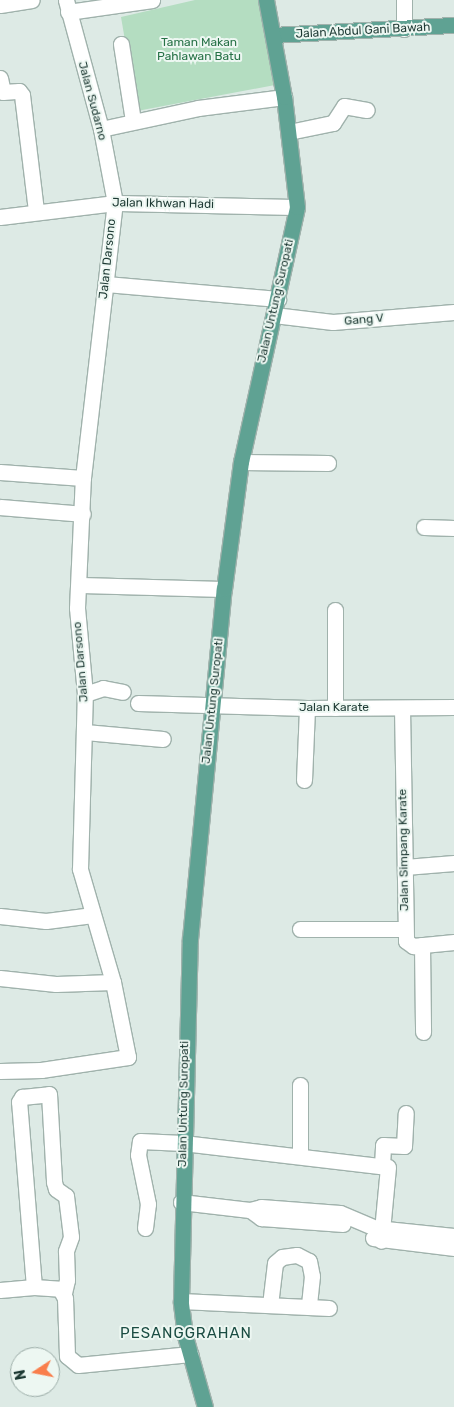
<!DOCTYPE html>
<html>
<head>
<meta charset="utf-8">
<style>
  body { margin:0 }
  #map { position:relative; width:454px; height:1407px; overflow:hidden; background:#ddeae5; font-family:Rubik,sans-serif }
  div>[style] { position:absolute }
  .green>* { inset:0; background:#b4ddc1 }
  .roads { filter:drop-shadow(1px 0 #a0b2ac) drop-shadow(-1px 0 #a0b2ac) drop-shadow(0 1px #a0b2ac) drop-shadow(0 -1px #a0b2ac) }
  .minor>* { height:15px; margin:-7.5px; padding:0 7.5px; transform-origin:7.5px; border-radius:7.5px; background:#fff }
  .major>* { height:15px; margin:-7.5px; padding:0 7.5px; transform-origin:7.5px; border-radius:7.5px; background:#5fa293 }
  span { translate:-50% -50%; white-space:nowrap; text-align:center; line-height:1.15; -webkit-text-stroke:4px #edf7f2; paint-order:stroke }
  .street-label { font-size:12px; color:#1e3a34 }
  .park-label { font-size:12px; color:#277247 }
  .quarter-label { font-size:15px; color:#1a4c42; letter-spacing:1px }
  .north { position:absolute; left:10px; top:1347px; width:50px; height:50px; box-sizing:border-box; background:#edf7f2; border:1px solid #9aaba6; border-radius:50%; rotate:259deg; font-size:14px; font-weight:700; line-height:20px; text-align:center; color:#1e3a34 }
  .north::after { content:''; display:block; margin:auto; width:18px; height:22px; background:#f97e4c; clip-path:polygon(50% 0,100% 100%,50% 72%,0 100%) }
</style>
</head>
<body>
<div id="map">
  <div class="green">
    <div style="clip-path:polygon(195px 0,260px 0,275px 85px,137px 111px,121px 17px)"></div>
  </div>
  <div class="roads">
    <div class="minor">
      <div style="left:0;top:5px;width:32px;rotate:-9deg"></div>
      <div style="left:68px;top:12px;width:85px;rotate:-8.1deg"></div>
      <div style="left:404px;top:29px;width:29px;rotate:-90deg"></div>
      <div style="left:121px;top:44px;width:78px;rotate:81.1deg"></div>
      <div style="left:0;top:78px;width:14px;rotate:78deg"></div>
      <div style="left:3px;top:92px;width:16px;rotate:-4deg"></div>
      <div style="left:19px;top:91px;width:5px;rotate:53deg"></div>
      <div style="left:22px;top:95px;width:117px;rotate:83.1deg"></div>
      <div style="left:101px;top:129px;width:99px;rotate:-12.2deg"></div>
      <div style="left:198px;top:108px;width:87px;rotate:-7.3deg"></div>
      <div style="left:289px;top:132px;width:45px;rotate:-11.6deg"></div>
      <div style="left:333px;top:123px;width:20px;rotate:-57deg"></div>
      <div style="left:344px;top:106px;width:23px;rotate:10deg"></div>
      <div style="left:0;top:217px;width:116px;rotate:-6.9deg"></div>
      <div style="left:115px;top:203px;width:182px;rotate:1.3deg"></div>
      <div style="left:106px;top:284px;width:173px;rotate:5deg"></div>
      <div style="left:274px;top:315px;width:59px;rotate:6.8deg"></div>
      <div style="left:333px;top:322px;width:121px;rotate:-4.7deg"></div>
      <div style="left:241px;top:462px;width:87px;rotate:0.7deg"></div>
      <div style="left:0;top:472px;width:83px;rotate:4.1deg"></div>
      <div style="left:0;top:507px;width:83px;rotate:4.8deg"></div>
      <div style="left:424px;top:527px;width:30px;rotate:2deg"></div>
      <div style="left:80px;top:585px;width:144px;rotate:1.6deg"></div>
      <div style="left:85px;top:694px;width:19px;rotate:-18deg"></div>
      <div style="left:103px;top:688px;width:20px;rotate:11deg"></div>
      <div style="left:138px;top:703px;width:169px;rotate:1.7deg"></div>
      <div style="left:307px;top:708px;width:147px;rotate:-0.4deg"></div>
      <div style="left:335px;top:708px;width:98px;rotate:-90deg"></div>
      <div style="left:402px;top:708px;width:233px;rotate:89deg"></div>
      <div style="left:406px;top:941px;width:9px;rotate:36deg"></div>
      <div style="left:413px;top:946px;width:41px;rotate:-5.6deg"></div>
      <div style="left:85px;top:732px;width:78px;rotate:5.1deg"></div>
      <div style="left:304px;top:780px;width:72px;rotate:-87.6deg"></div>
      <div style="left:405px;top:867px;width:49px;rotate:-4.7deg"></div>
      <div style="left:0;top:916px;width:46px;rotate:6.2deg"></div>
      <div style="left:46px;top:921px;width:47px;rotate:-7.3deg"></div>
      <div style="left:300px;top:929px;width:104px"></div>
      <div style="left:422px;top:945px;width:87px;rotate:89.3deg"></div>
      <div style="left:0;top:978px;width:56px;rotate:6.1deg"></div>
      <div style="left:56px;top:984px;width:57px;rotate:-2deg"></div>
      <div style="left:0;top:1071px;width:41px;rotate:-1.4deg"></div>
      <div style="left:41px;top:1070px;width:88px;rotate:-8.5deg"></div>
      <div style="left:128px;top:1057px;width:76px;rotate:-101.3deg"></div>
      <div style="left:113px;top:982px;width:118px;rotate:-106.3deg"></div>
      <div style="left:80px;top:869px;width:175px;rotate:-88.4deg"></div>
      <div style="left:85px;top:694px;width:86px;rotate:-95.3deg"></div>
      <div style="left:77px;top:608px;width:130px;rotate:-87.4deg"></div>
      <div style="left:83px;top:478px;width:277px;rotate:-83.4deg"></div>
      <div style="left:115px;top:203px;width:75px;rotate:-100.7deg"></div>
      <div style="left:101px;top:129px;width:134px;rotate:-105.2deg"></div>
      <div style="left:300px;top:1155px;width:70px;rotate:-90deg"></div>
      <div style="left:382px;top:1166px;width:21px;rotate:-87deg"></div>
      <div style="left:383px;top:1145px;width:21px;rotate:3deg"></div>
      <div style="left:404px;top:1146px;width:33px;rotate:-87deg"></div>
      <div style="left:181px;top:1202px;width:69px;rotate:6.6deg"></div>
      <div style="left:250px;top:1210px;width:11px;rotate:-15deg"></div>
      <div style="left:261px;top:1207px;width:79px;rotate:4.3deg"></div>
      <div style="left:340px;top:1213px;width:39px;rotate:23deg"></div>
      <div style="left:376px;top:1228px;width:78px;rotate:5.9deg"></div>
      <div style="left:250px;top:1210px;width:14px;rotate:36deg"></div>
      <div style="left:261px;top:1218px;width:82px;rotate:4.2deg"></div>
      <div style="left:145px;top:1228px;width:24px;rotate:-83deg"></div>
      <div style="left:148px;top:1204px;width:50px;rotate:-101.5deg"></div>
      <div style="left:138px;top:1155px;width:14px;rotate:-82deg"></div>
      <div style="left:140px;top:1141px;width:43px;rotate:2.7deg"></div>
      <div style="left:183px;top:1143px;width:206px;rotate:6.7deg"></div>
      <div style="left:388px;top:1167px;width:74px;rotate:95.4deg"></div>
      <div style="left:373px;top:1238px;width:82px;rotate:7deg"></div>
      <div style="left:34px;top:1287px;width:186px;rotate:-94.6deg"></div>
      <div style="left:19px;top:1102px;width:6px;rotate:-59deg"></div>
      <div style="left:22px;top:1097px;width:27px;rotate:-6deg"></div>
      <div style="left:49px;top:1094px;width:88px;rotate:86.7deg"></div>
      <div style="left:54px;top:1182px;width:7px;rotate:74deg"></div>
      <div style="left:56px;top:1189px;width:12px;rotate:35deg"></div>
      <div style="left:66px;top:1196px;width:41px;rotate:83deg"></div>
      <div style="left:71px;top:1237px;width:15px;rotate:110deg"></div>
      <div style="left:66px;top:1251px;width:29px;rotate:88deg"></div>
      <div style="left:67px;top:1280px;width:13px;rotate:103deg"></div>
      <div style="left:0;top:1290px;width:34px;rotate:-5deg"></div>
      <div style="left:34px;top:1287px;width:26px;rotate:4deg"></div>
      <div style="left:60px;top:1289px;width:10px;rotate:61deg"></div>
      <div style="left:65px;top:1298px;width:58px;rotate:88deg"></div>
      <div style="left:67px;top:1356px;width:14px;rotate:39deg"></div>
      <div style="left:78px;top:1365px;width:113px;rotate:-5.6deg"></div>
      <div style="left:181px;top:1301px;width:148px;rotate:2.7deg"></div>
      <div style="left:270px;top:1305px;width:42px;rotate:-83.2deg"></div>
      <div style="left:275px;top:1263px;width:9px;rotate:-41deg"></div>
      <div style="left:282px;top:1257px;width:15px;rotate:-8deg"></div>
      <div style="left:297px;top:1255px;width:13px;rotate:27deg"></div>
      <div style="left:309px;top:1261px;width:15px;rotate:79deg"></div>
      <div style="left:312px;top:1276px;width:31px;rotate:96deg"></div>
    </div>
    <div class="major">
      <div style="left:273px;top:35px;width:181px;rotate:-3.2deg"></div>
      <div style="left:205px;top:1407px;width:74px;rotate:-105.7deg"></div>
      <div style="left:185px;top:1336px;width:35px;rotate:-97deg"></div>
      <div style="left:181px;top:1301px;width:362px;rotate:-88.6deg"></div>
      <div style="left:190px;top:939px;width:352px;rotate:-84.5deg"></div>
      <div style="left:224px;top:589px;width:128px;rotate:-82.4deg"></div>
      <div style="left:241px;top:462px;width:261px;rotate:-77.6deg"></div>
      <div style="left:297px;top:207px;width:111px;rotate:-96.7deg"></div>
      <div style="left:284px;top:97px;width:99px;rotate:-100.5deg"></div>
    </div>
  </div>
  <div class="street-label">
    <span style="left:363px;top:31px;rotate:-3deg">Jalan Abdul Gani Bawah</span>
    <span style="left:92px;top:101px;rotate:75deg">Jalan Sudarno</span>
    <span style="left:163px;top:204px;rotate:1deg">Jalan Ikhwan Hadi</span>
    <span style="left:108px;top:259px;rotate:-84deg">Jalan Darsono</span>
    <span style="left:276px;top:301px;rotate:-77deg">Jalan Untung Suropati</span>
    <span style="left:364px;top:320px;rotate:-5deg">Gang V</span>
    <span style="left:81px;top:662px;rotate:-95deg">Jalan Darsono</span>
    <span style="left:213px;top:701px;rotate:-84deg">Jalan Untung Suropati</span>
    <span style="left:334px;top:708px">Jalan Karate</span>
    <span style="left:404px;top:850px;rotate:-91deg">Jalan Simpang Karate</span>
    <span style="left:184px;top:1104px;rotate:-89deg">Jalan Untung Suropati</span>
  </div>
  <div class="park-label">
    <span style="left:199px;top:50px">Taman Makan<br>Pahlawan Batu</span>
  </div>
  <div class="quarter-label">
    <span style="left:186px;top:1334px">PESANGGRAHAN</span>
  </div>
  <div class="north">N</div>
</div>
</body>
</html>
